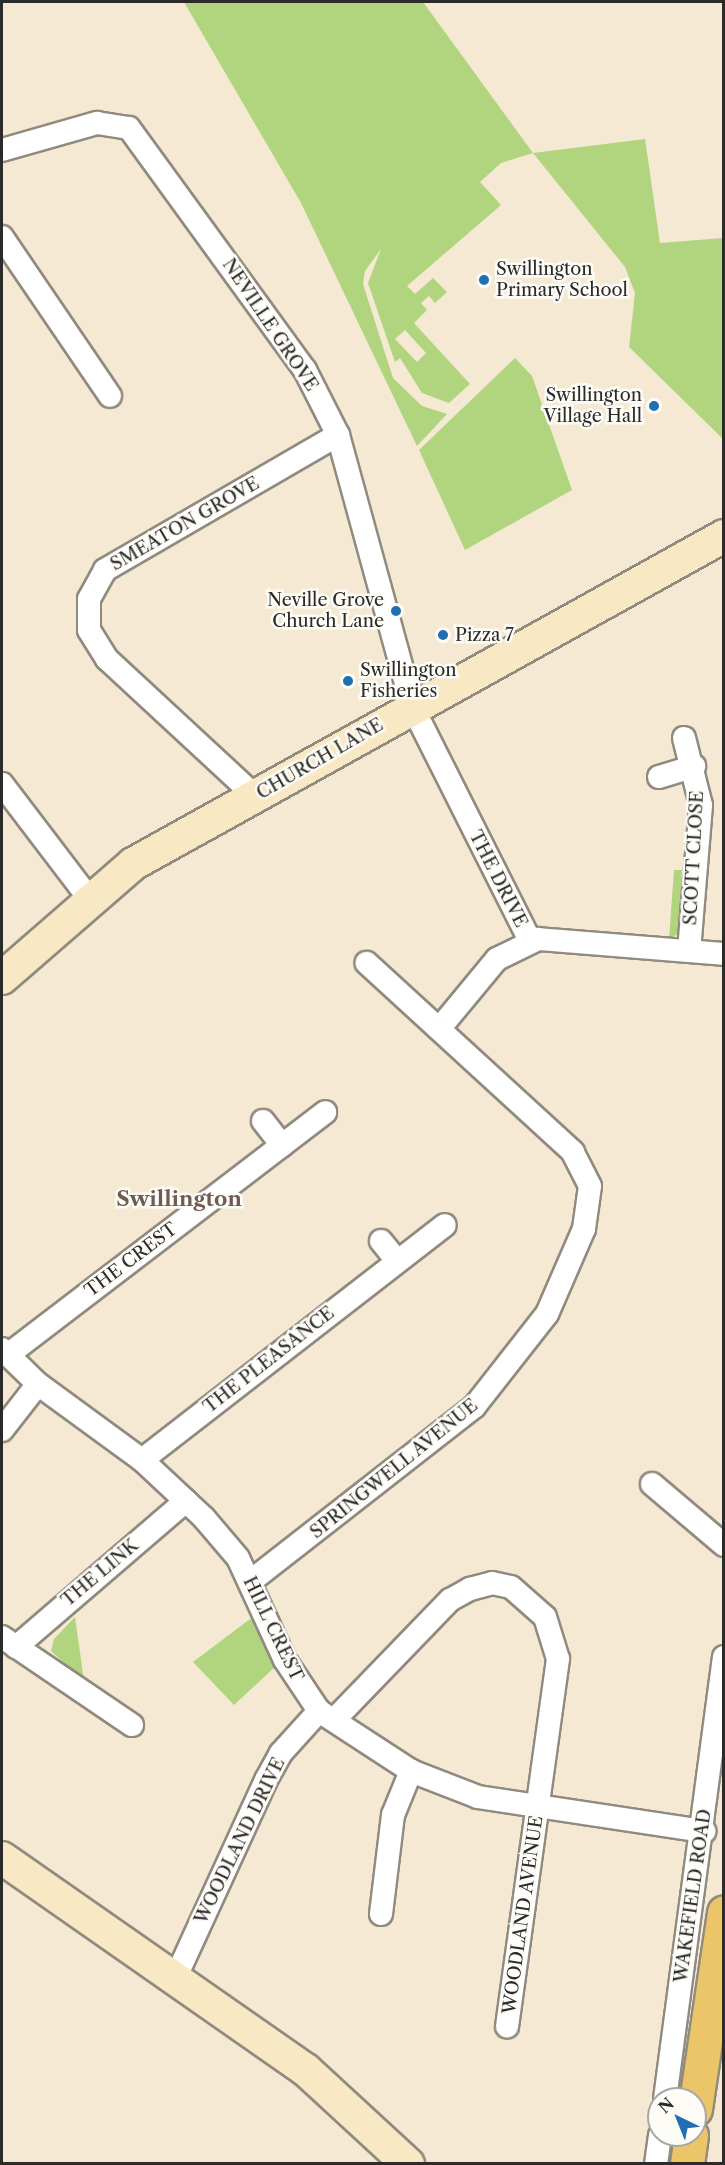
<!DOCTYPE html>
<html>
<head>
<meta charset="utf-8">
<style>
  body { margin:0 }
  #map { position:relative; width:725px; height:2165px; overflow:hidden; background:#f5e9d3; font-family:"Libre Caslon Text",serif }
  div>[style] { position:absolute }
  .green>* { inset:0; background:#b1d57e }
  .roads { filter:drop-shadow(2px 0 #908a7f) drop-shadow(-2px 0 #908a7f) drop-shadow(0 2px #908a7f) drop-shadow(0 -2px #908a7f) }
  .street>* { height:22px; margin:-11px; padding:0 11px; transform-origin:11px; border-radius:11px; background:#fff }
  .secondary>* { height:32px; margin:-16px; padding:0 16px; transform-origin:16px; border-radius:16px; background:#f8e8c3 }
  .primary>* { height:33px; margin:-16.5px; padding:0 16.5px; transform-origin:16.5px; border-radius:16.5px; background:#edc569 }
  .dots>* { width:16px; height:16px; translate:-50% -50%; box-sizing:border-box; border:3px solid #fdfcf7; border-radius:50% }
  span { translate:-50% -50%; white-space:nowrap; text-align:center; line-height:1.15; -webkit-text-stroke:5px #fdfcf7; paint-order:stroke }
  .poi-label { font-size:18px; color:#2b2b2b }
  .left { translate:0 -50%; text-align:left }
  .right { translate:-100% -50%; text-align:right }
  .street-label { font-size:18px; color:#2b2b2b }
  .quarter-label { font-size:21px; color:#705a54; font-weight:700 }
  .frame { position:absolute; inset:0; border:3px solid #2b2b2b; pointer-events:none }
  .north { position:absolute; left:647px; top:2087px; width:60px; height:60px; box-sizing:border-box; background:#fdfcf7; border:2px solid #a9a8a5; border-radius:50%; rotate:317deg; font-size:16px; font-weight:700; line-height:24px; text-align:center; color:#2b2b2b }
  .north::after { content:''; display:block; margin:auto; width:21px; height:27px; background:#1f6fb2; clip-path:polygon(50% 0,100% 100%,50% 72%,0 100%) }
</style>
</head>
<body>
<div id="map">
  <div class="green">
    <div style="clip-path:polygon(evenodd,184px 2px,423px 2px,533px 153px,645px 139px,660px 243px,723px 238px,723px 439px,629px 347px,635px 293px,625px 267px,533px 153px,501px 163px,480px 182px,501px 205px,407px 286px,415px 294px,433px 278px,447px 292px,435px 303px,429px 296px,421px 303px,427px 310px,414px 323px,470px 384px,449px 403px,422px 393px,400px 358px,395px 362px,368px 283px,381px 249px,365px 271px,363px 284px,393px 378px,422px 406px,447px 414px,417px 446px,301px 203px,184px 2px,405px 330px,426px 353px,417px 362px,395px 339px,405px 330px)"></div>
    <div style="clip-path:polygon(515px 358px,532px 376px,572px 490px,465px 550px,419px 450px)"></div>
    <div style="clip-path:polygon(674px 870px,685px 870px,680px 933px,669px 939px)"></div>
    <div style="clip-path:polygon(254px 1616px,275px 1667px,234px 1705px,193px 1662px)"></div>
    <div style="clip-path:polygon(75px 1617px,84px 1681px,51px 1651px,54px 1639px)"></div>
  </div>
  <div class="roads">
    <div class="street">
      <div style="left:2px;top:150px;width:99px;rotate:-15.9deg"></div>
      <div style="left:97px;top:123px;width:32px;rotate:9deg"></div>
      <div style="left:129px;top:128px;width:299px;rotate:54deg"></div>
      <div style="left:305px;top:370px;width:73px;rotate:63.1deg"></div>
      <div style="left:338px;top:435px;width:281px;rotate:74.7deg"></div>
      <div style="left:412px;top:706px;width:263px;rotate:63.3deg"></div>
      <div style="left:2px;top:237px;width:192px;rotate:55.8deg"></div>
      <div style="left:684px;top:738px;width:69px;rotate:75.8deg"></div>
      <div style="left:701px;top:805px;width:146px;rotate:94.7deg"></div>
      <div style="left:659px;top:777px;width:37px;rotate:-17deg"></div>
      <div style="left:2px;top:784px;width:143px;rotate:52.7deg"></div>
      <div style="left:255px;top:796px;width:202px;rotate:-137.2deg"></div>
      <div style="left:107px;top:659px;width:34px;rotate:-122deg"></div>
      <div style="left:89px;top:630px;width:31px;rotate:-90deg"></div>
      <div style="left:89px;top:599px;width:33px;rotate:-61deg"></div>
      <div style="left:105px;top:570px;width:269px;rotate:-30.1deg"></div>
      <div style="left:439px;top:1029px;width:91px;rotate:-50.4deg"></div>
      <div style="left:497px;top:959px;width:46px;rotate:-26deg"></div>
      <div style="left:538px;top:939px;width:187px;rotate:4.6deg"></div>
      <div style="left:263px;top:1121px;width:31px;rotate:52deg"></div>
      <div style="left:381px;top:1241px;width:26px;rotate:51deg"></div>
      <div style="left:2px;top:1349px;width:50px;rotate:44.2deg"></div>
      <div style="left:38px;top:1384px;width:129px;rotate:36.2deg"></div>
      <div style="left:142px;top:1460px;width:85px;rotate:43.1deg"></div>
      <div style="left:204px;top:1518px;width:52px;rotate:49.6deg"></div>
      <div style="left:238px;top:1558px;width:112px;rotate:65.3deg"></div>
      <div style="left:285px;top:1660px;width:61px;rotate:56.3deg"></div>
      <div style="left:319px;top:1711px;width:110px;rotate:33.1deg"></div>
      <div style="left:411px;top:1771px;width:72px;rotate:21.2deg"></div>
      <div style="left:478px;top:1797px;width:229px;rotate:8.6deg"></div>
      <div style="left:9px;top:1354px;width:398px;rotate:-37.4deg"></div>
      <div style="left:2px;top:1430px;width:58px;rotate:-52deg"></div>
      <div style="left:142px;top:1460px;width:383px;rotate:-37.8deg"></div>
      <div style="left:652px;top:1484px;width:94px;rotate:40.3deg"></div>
      <div style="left:251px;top:1581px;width:283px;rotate:-38deg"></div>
      <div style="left:474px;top:1407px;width:118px;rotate:-51.9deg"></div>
      <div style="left:547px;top:1314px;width:93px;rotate:-66.5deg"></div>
      <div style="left:584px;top:1229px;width:43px;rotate:-82.1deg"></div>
      <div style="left:590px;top:1186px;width:38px;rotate:-117deg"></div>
      <div style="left:573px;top:1152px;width:280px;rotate:-137.5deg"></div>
      <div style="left:2px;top:1637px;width:157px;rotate:34.1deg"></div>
      <div style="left:16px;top:1647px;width:224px;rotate:-40.7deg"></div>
      <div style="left:334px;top:1720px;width:167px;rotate:-46deg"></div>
      <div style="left:450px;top:1600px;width:23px;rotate:-29deg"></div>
      <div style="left:470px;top:1589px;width:23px;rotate:-15deg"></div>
      <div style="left:492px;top:1583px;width:19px;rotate:12deg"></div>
      <div style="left:511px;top:1587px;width:45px;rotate:41.4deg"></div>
      <div style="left:545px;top:1617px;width:44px;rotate:72.8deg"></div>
      <div style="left:558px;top:1659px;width:371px;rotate:97.9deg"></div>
      <div style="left:381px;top:1914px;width:100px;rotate:-83.1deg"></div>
      <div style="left:393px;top:1815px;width:48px;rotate:-67.8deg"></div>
      <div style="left:174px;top:1981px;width:221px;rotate:-65.4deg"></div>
      <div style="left:266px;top:1780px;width:31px;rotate:-61deg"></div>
      <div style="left:281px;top:1753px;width:57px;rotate:-47.9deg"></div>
      <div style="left:665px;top:2099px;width:446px;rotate:-82.4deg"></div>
      <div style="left:656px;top:2164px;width:29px;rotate:-82deg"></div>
    </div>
    <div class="secondary">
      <div style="left:2px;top:978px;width:174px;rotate:-41deg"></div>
      <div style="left:133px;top:864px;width:676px;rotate:-29.03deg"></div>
      <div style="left:2px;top:1858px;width:371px;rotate:34.9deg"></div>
      <div style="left:306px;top:2070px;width:139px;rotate:42.7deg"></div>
    </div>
    <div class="primary">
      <div style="left:695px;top:2109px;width:199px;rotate:-81.6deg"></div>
      <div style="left:687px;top:2164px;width:29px;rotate:-82deg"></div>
    </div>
  </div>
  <div class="dots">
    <div style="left:484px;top:280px;background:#1f6fb2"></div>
    <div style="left:654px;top:406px;background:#1f6fb2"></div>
    <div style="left:396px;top:611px;background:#1f6fb2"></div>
    <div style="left:443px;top:635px;background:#1f6fb2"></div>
    <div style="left:348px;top:681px;background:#1f6fb2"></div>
  </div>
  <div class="poi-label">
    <span class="left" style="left:496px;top:280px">Swillington<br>Primary School</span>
    <span class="right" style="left:642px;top:406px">Swillington<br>Village Hall</span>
    <span class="right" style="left:384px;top:611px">Neville Grove<br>Church Lane</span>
    <span class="left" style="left:455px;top:635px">Pizza 7</span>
    <span class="left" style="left:360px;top:681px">Swillington<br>Fisheries</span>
  </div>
  <div class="street-label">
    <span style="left:270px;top:325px;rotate:56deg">NEVILLE GROVE</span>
    <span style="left:185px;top:524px;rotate:-30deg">SMEATON GROVE</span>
    <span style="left:320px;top:759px;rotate:-30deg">CHURCH LANE</span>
    <span style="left:694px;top:858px;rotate:-87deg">SCOTT CLOSE</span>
    <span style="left:498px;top:879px;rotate:63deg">THE DRIVE</span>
    <span style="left:131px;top:1260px;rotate:-37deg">THE CREST</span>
    <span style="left:269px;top:1360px;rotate:-38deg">THE PLEASANCE</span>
    <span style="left:394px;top:1469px;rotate:-39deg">SPRINGWELL AVENUE</span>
    <span style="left:100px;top:1573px;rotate:-40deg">THE LINK</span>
    <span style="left:273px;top:1629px;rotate:64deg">HILL CREST</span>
    <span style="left:240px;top:1841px;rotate:-64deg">WOODLAND DRIVE</span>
    <span style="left:693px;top:1896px;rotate:-82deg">WAKEFIELD ROAD</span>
    <span style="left:523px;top:1915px;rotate:-82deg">WOODLAND AVENUE</span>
  </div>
  <div class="quarter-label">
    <span style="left:179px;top:1199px">Swillington</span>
  </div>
  <div class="frame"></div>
  <div class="north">N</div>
</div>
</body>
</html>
